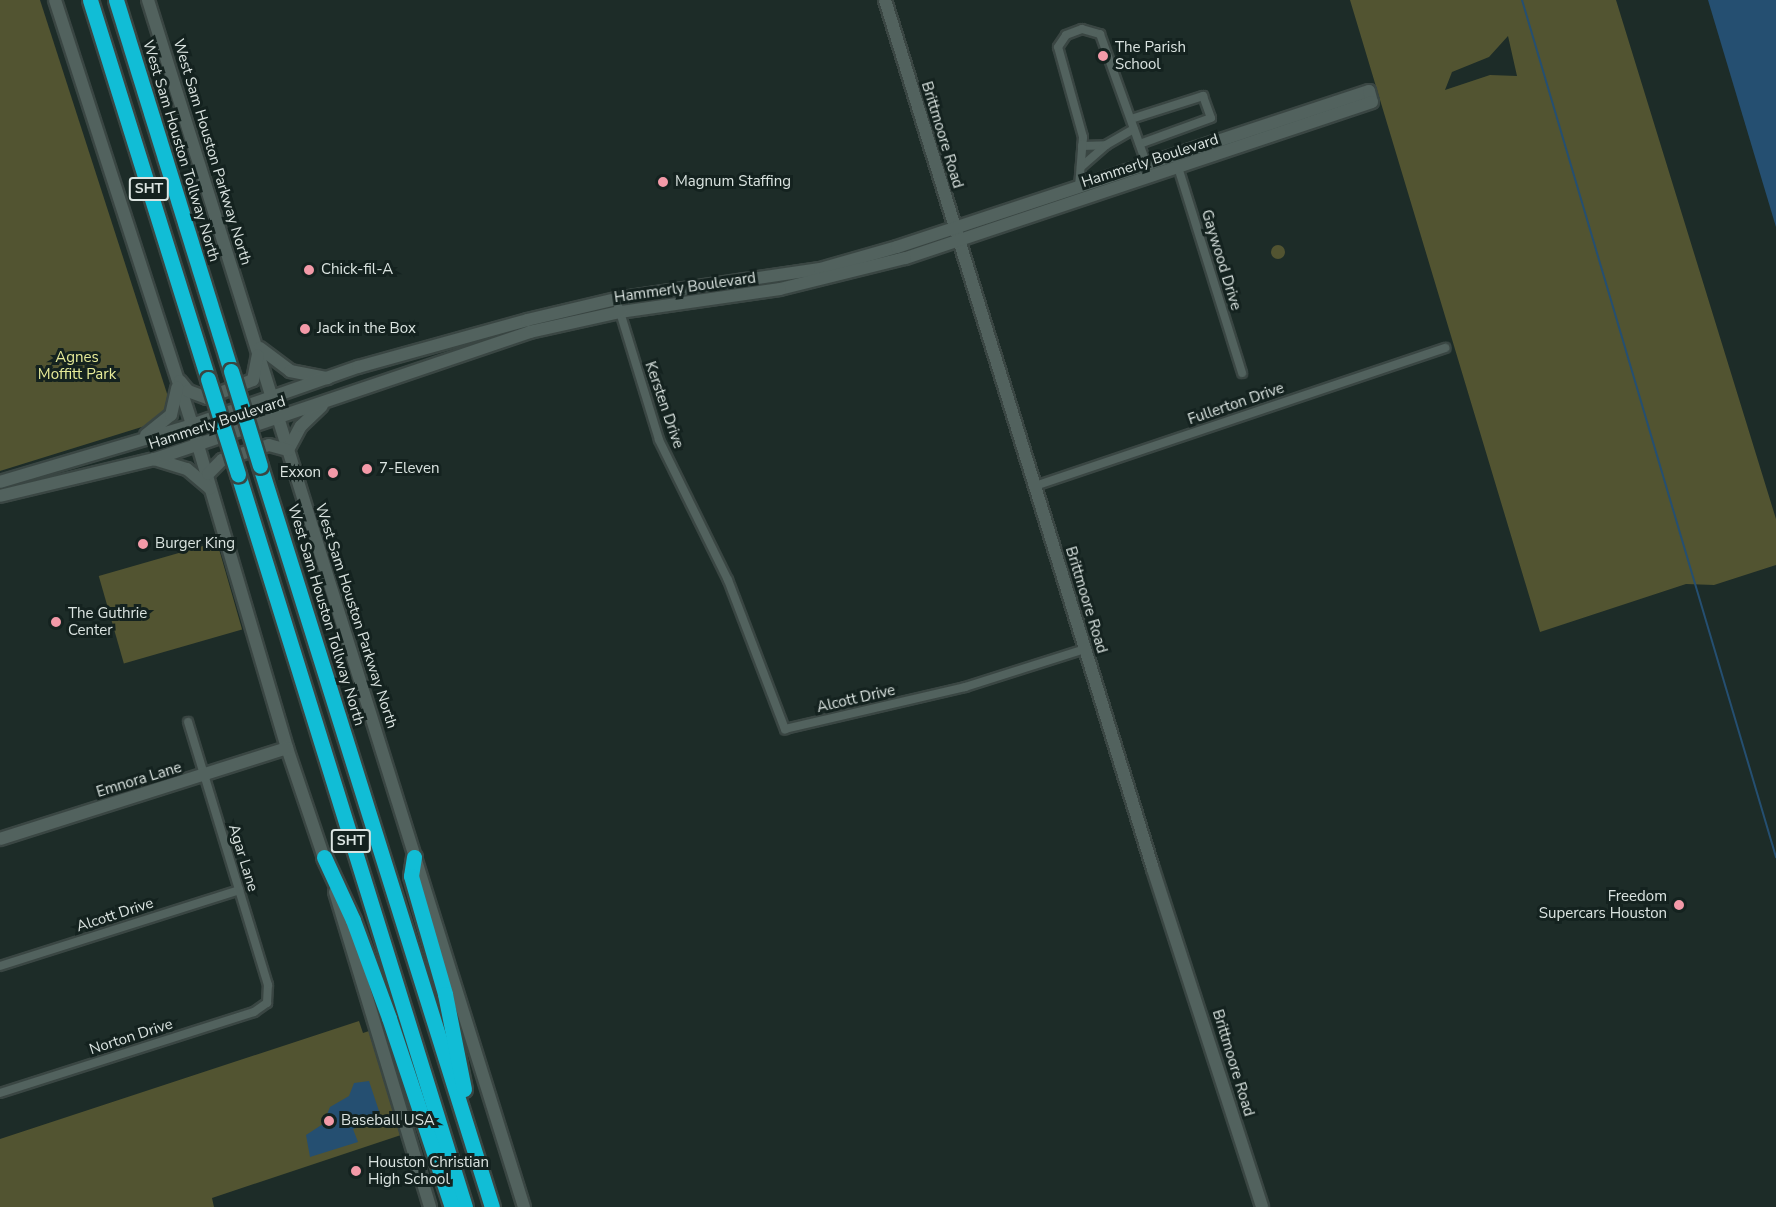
<!DOCTYPE html>
<html>
<head>
<meta charset="utf-8">
<style>
  body { margin:0 }
  #map { position:relative; width:1776px; height:1207px; overflow:hidden; background:#1d2c28; font-family:"Nunito Sans",sans-serif }
  div>[style] { position:absolute }
  .green>* { inset:0; background:#525431; transform-origin:0 0 }
  .round { border-radius:50% }
  .water>* { inset:0; background:#254f71 }
  .stream>* { height:2px; margin:-1px; padding:0 1px; transform-origin:1px; border-radius:1px; background:#254f71 }
  .roads { filter:drop-shadow(2px 0 #3a4643) drop-shadow(-2px 0 #3a4643) drop-shadow(0 2px #3a4643) drop-shadow(0 -2px #3a4643) }
  .street>* { height:8px; margin:-4px; padding:0 4px; transform-origin:4px; border-radius:4px; background:#52625e }
  .secondary>* { height:12px; margin:-6px; padding:0 6px; transform-origin:6px; border-radius:6px; background:#52625e }
  .highway>* { height:15px; margin:-7.5px; padding:0 7.5px; transform-origin:7.5px; border-radius:7.5px; background:#11bdd6 }
  .bridges { filter:drop-shadow(2px 0 #3a4643) drop-shadow(-2px 0 #3a4643) drop-shadow(0 2px #3a4643) drop-shadow(0 -2px #3a4643) }
  .highway-bridge>* { height:15px; margin:-7.5px; padding:0 7.5px; transform-origin:7.5px; border-radius:7.5px; background:#11bdd6 }
  .dots>* { width:16px; height:16px; translate:-50% -50%; box-sizing:border-box; border:3px solid #14221f; border-radius:50% }
  span { translate:-50% -50%; white-space:nowrap; text-align:center; line-height:1.15; -webkit-text-stroke:6px #14221f; paint-order:stroke }
  .shield-label span { padding:2px 4px; background:#14221f; border:2px solid; border-radius:4px; -webkit-text-stroke-width:0 }
  .shield-label { font-size:14px; color:#dbe4e1; font-weight:700 }
  .poi-label { font-size:15px; color:#dbe4e1 }
  .left { translate:0 -50%; text-align:left }
  .right { translate:-100% -50%; text-align:right }
  .street-label { font-size:15px; color:#dbe4e1 }
  .park-label { font-size:15px; color:#e7eb98 }
</style>
</head>
<body>
<div id="map">
  <div class="green">
    <div style="clip-path:polygon(0 0,40px 0,171px 406px,161px 421px,0 471px)"></div>
    <div style="clip-path:polygon(evenodd,1350px 0,1616px 0,1776px 519px,1776px 565px,1714px 585px,1686px 584px,1540px 632px,1350px 0,1508px 36px,1517px 76px,1490px 75px,1445px 90px,1452px 72px,1489px 57px,1508px 36px)"></div>
    <div class="round" style="left:1271px;top:245px;width:14px;height:14px"></div>
    <div style="left:217px;top:542px;width:91px;height:123px;rotate:74deg"></div>
    <div style="clip-path:polygon(359px 1021px,363px 1033px,375px 1029px,407px 1133px,212px 1198px,214px 1207px,0 1207px,0 1139px)"></div>
  </div>
  <div class="water">
    <div style="clip-path:polygon(1708px 0,1776px 0,1776px 227px)"></div>
    <div style="clip-path:polygon(369px 1081px,382px 1120px,353px 1129px,358px 1142px,310px 1157px,306px 1135px,323px 1124px,330px 1107px,349px 1096px,354px 1083px)"></div>
  </div>
  <div class="stream">
    <div style="left:1522px;top:0;width:894px;rotate:73.49deg"></div>
  </div>
  <div class="roads">
    <div class="street">
      <div style="left:1131px;top:119px;width:76px;rotate:-17.7deg"></div>
      <div style="left:1203px;top:96px;width:23px;rotate:70deg"></div>
      <div style="left:1211px;top:118px;width:76px;rotate:159.9deg"></div>
      <div style="left:1082px;top:146px;width:24px;rotate:-2deg"></div>
      <div style="left:1177px;top:164px;width:219px;rotate:72.7deg"></div>
      <div style="left:1081px;top:167px;width:33px;rotate:-41deg"></div>
      <div style="left:1106px;top:145px;width:32px;rotate:-30deg"></div>
      <div style="left:1079px;top:187px;width:50px;rotate:-85.4deg"></div>
      <div style="left:1083px;top:137px;width:93px;rotate:-105.5deg"></div>
      <div style="left:1058px;top:47px;width:14px;rotate:-56deg"></div>
      <div style="left:1066px;top:35px;width:17px;rotate:-21deg"></div>
      <div style="left:1082px;top:29px;width:19px;rotate:16deg"></div>
      <div style="left:1100px;top:34px;width:139px;rotate:70.3deg"></div>
      <div style="left:616px;top:299px;width:147px;rotate:73deg"></div>
      <div style="left:659px;top:440px;width:156px;rotate:63.8deg"></div>
      <div style="left:728px;top:580px;width:160px;rotate:69.1deg"></div>
      <div style="left:785px;top:729px;width:185px;rotate:-13.1deg"></div>
      <div style="left:965px;top:687px;width:126px;rotate:-17.6deg"></div>
      <div style="left:1035px;top:486px;width:433px;rotate:-18.6deg"></div>
      <div style="left:0;top:966px;width:251px;rotate:-17.6deg"></div>
      <div style="left:0;top:1093px;width:267px;rotate:-17.7deg"></div>
      <div style="left:254px;top:1012px;width:16px;rotate:-35deg"></div>
      <div style="left:267px;top:1003px;width:18px;rotate:-87deg"></div>
      <div style="left:268px;top:985px;width:275px;rotate:-106.9deg"></div>
    </div>
    <div class="secondary">
      <div style="left:55px;top:0;width:447px;rotate:72.1deg"></div>
      <div style="left:192px;top:425px;width:337px;rotate:73.6deg"></div>
      <div style="left:287px;top:748px;width:122px;rotate:71.4deg"></div>
      <div style="left:148px;top:0;width:1264px;rotate:72.7deg"></div>
      <div style="left:885px;top:0;width:909px;rotate:72.86deg"></div>
      <div style="left:1153px;top:869px;width:355px;rotate:72.1deg"></div>
      <div style="left:260px;top:348px;width:38px;rotate:37deg"></div>
      <div style="left:290px;top:371px;width:38px;rotate:11deg"></div>
      <div style="left:180px;top:381px;width:13px;rotate:51deg"></div>
      <div style="left:188px;top:391px;width:20px;rotate:20deg"></div>
      <div style="left:207px;top:398px;width:49px;rotate:-21.4deg"></div>
      <div style="left:253px;top:380px;width:25px;rotate:-79deg"></div>
      <div style="left:146px;top:435px;width:32px;rotate:-39deg"></div>
      <div style="left:171px;top:415px;width:28px;rotate:-77deg"></div>
      <div style="left:288px;top:450px;width:27px;rotate:-62deg"></div>
      <div style="left:301px;top:426px;width:29px;rotate:-44deg"></div>
      <div style="left:154px;top:459px;width:34px;rotate:17deg"></div>
      <div style="left:187px;top:469px;width:30px;rotate:40deg"></div>
      <div style="left:208px;top:474px;width:20px;rotate:-45deg"></div>
      <div style="left:222px;top:460px;width:49px;rotate:-17.7deg"></div>
      <div style="left:269px;top:445px;width:20px;rotate:15deg"></div>
      <div style="left:0;top:482px;width:200px;rotate:-16.5deg"></div>
      <div style="left:192px;top:425px;width:176px;rotate:-19.3deg"></div>
      <div style="left:358px;top:367px;width:175px;rotate:-15.5deg"></div>
      <div style="left:527px;top:320px;width:91px;rotate:-13.3deg"></div>
      <div style="left:616px;top:299px;width:206px;rotate:-8.4deg"></div>
      <div style="left:820px;top:269px;width:80px;rotate:-15.9deg"></div>
      <div style="left:897px;top:247px;width:497px;rotate:-18.3deg"></div>
      <div style="left:1369px;top:91px;width:11px;rotate:75deg"></div>
      <div style="left:1372px;top:102px;width:492px;rotate:161.5deg"></div>
      <div style="left:905px;top:258px;width:129px;rotate:166.1deg"></div>
      <div style="left:780px;top:289px;width:162px;rotate:171.8deg"></div>
      <div style="left:620px;top:312px;width:92px;rotate:167.5deg"></div>
      <div style="left:530px;top:332px;width:397px;rotate:161.3deg"></div>
      <div style="left:154px;top:459px;width:158px;rotate:166.5deg"></div>
      <div style="left:0;top:839px;width:301px;rotate:-17.6deg"></div>
      <div style="left:335px;top:892px;width:329px;rotate:73.2deg"></div>
    </div>
    <div class="highway">
      <div style="left:90px;top:0;width:397px;rotate:72.7deg"></div>
      <div style="left:116px;top:0;width:388px;rotate:72.8deg"></div>
      <div style="left:260px;top:466px;width:776px;rotate:72.62deg"></div>
      <div style="left:238px;top:474px;width:767px;rotate:72.79deg"></div>
      <div style="left:324px;top:857px;width:69px;rotate:65.3deg"></div>
      <div style="left:353px;top:920px;width:104px;rotate:69.8deg"></div>
      <div style="left:389px;top:1018px;width:199px;rotate:71.6deg"></div>
      <div style="left:414px;top:857px;width:19px;rotate:99deg"></div>
      <div style="left:411px;top:876px;width:123px;rotate:73.9deg"></div>
      <div style="left:445px;top:994px;width:97px;rotate:78.7deg"></div>
    </div>
  </div>
  <div class="bridges">
    <div class="highway-bridge">
      <div style="left:231px;top:371px;width:99px;rotate:73deg"></div>
      <div style="left:208px;top:379px;width:100px;rotate:72.5deg"></div>
    </div>
  </div>
  <div class="dots">
    <div style="left:1103px;top:56px;background:#f39aa8"></div>
    <div style="left:663px;top:182px;background:#f39aa8"></div>
    <div style="left:309px;top:270px;background:#f39aa8"></div>
    <div style="left:305px;top:329px;background:#f39aa8"></div>
    <div style="left:367px;top:469px;background:#f39aa8"></div>
    <div style="left:333px;top:473px;background:#f39aa8"></div>
    <div style="left:143px;top:544px;background:#f39aa8"></div>
    <div style="left:56px;top:622px;background:#f39aa8"></div>
    <div style="left:1679px;top:905px;background:#f39aa8"></div>
    <div style="left:329px;top:1121px;background:#f39aa8"></div>
    <div style="left:356px;top:1171px;background:#f39aa8"></div>
  </div>
  <div class="shield-label">
    <span style="left:149px;top:189px">SHT</span>
    <span style="left:351px;top:841px">SHT</span>
  </div>
  <div class="poi-label">
    <span class="left" style="left:1115px;top:56px">The Parish<br>School</span>
    <span class="left" style="left:675px;top:182px">Magnum Staffing</span>
    <span class="left" style="left:321px;top:270px">Chick-fil-A</span>
    <span class="left" style="left:317px;top:329px">Jack in the Box</span>
    <span class="left" style="left:379px;top:469px">7-Eleven</span>
    <span class="right" style="left:321px;top:473px">Exxon</span>
    <span class="left" style="left:155px;top:544px">Burger King</span>
    <span class="left" style="left:68px;top:622px">The Guthrie<br>Center</span>
    <span class="right" style="left:1667px;top:905px">Freedom<br>Supercars Houston</span>
    <span class="left" style="left:341px;top:1121px">Baseball USA</span>
    <span class="left" style="left:368px;top:1171px">Houston Christian<br>High School</span>
  </div>
  <div class="street-label">
    <span style="left:942px;top:135px;rotate:73deg">Brittmoore Road</span>
    <span style="left:181px;top:151px;rotate:73deg">West Sam Houston Tollway North</span>
    <span style="left:212px;top:152px;rotate:73deg">West Sam Houston Parkway North</span>
    <span style="left:1150px;top:161px;rotate:-18deg">Hammerly Boulevard</span>
    <span style="left:1221px;top:260px;rotate:73deg">Gaywood Drive</span>
    <span style="left:685px;top:288px;rotate:-8deg">Hammerly Boulevard</span>
    <span style="left:1236px;top:404px;rotate:-19deg">Fullerton Drive</span>
    <span style="left:664px;top:405px;rotate:71deg">Kersten Drive</span>
    <span style="left:217px;top:423px;rotate:-18deg">Hammerly Boulevard</span>
    <span style="left:1086px;top:600px;rotate:73deg">Brittmoore Road</span>
    <span style="left:326px;top:615px;rotate:73deg">West Sam Houston Tollway North</span>
    <span style="left:356px;top:616px;rotate:72deg">West Sam Houston Parkway North</span>
    <span style="left:856px;top:699px;rotate:-13deg">Alcott Drive</span>
    <span style="left:139px;top:780px;rotate:-17deg">Emnora Lane</span>
    <span style="left:243px;top:858px;rotate:73deg">Agar Lane</span>
    <span style="left:115px;top:915px;rotate:-18deg">Alcott Drive</span>
    <span style="left:131px;top:1037px;rotate:-18deg">Norton Drive</span>
    <span style="left:1233px;top:1063px;rotate:73deg">Brittmoore Road</span>
  </div>
  <div class="park-label">
    <span style="left:77px;top:366px">Agnes<br>Moffitt Park</span>
  </div>
</div>
</body>
</html>
